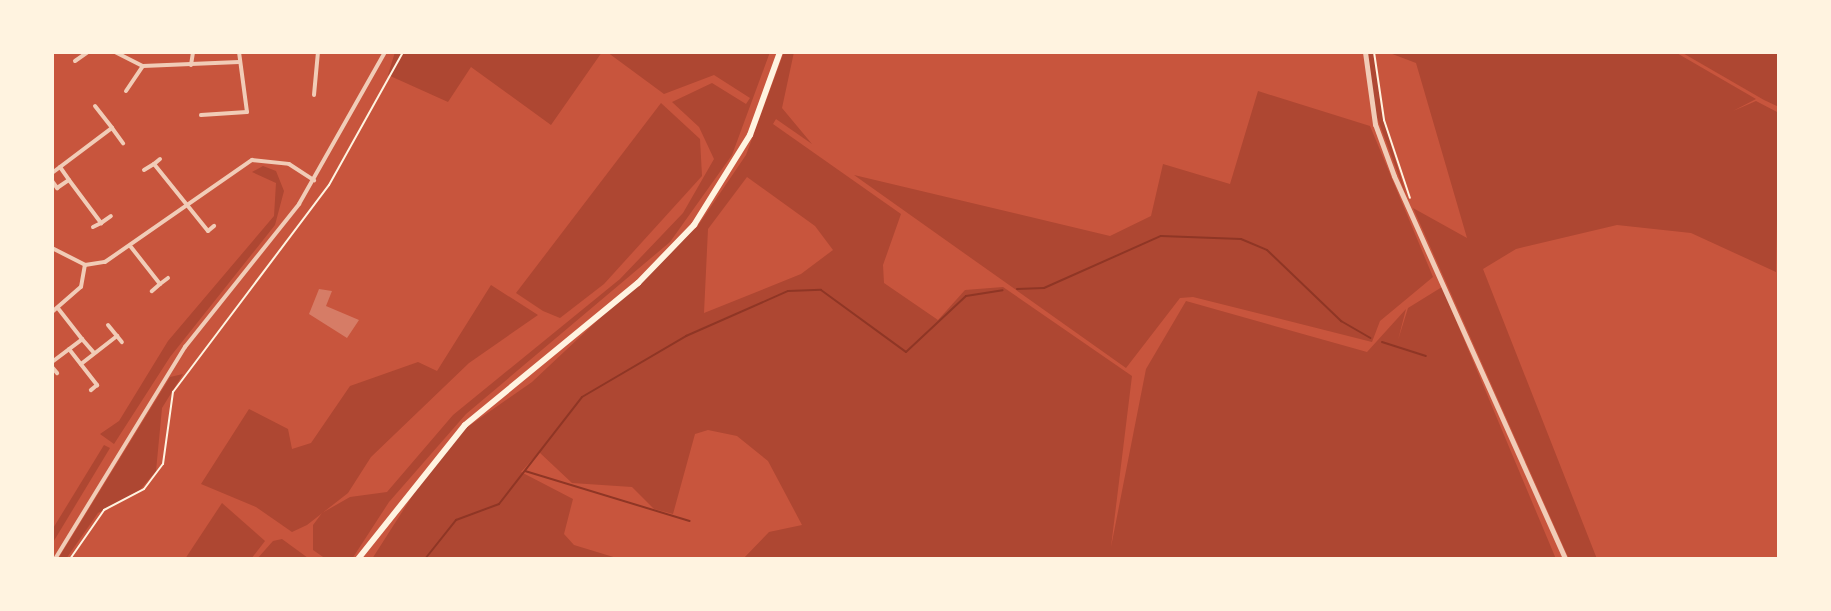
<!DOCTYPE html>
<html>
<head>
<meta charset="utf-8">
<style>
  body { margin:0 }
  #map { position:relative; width:1831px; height:611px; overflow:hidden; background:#c8553d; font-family:"Asap Condensed",sans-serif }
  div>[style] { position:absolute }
  .green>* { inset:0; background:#ae4732 }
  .stream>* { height:2px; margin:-1px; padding:0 1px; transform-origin:1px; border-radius:1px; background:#8f3625 }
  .building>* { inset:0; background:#d67c66 }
  .path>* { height:2px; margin:-1px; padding:0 1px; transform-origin:1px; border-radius:1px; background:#fff3e0 }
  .minor>* { height:4px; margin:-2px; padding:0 2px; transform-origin:2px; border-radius:2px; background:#f1ccb7 }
  .tertiary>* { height:5px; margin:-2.5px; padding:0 2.5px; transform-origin:2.5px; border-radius:2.5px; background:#f1ccb7 }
  .secondary>* { height:6px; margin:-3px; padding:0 3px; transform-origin:3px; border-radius:3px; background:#fff3e0 }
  span { translate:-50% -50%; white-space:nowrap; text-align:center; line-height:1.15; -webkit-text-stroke:8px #fff3e0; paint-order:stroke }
  .frame { position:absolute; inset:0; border:54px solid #fff3e0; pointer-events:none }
</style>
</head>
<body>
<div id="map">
  <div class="green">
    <div style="clip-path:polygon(395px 52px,602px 52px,551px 125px,471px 67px,448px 102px,388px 75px)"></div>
    <div style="clip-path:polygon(607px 52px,770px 52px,732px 155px,670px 242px,466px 414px,389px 502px,352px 559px,326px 559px,313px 550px,313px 525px,322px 513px,350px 497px,387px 492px,453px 415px,620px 279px,683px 213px,714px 159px,699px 127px,672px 102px,712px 83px,746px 104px,750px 98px,714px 75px,664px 94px)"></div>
    <div style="clip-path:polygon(evenodd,784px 52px,794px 52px,782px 108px,812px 144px,776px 119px,773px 124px,901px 214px,883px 265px,884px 283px,938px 320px,965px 290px,1003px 287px,1132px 376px,1111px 547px,1146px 369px,1186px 301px,1367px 352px,1406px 309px,1398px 340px,1408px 308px,1442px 287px,1556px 559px,743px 559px,769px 532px,802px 525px,768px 461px,737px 436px,708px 430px,695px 434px,673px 514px,654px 509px,632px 487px,572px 483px,539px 452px,521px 472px,573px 499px,564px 534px,574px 545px,620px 559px,372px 559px,434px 462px,466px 428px,532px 382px,697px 227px,746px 155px,784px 52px,747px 177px,815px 226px,833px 250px,801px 274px,704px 313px,708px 229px,747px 177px)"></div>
    <div style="clip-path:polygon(1368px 52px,1373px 52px,1382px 115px,1407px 198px,1375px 112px)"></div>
    <div style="clip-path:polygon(1387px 52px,1675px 52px,1756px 99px,1733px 111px,1756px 101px,1779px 113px,1776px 272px,1691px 233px,1617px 225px,1516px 249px,1483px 269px,1597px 559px,1569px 559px,1413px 208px,1467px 238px,1416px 63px)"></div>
    <div style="clip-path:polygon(1681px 52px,1779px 52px,1779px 107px,1764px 100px)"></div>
    <div style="clip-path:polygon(1258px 91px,1370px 126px,1433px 277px,1380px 321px,1372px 342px,1193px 297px,1180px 298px,1126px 368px,854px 175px,1110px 236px,1151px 216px,1163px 164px,1230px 184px)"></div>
    <div style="clip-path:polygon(661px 103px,700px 139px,702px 176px,604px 284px,560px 318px,543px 311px,516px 293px)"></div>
    <div style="clip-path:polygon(263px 166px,276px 171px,284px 191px,275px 225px,170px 357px,114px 444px,100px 434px,119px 421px,168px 341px,274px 216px,276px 183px,252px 172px)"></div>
    <div style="clip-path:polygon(491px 285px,538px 315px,469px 363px,371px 457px,348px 493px,307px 525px,292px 532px,256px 507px,201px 484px,249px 409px,288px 429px,292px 449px,311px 443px,350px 386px,418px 362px,437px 371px)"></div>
    <div style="clip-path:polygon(183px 374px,162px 408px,156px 471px,140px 490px,98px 513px,66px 559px,58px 559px,170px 377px)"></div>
    <div style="clip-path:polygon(104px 445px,110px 448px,52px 544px,52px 530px)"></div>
    <div style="clip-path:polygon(222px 503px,265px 541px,251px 559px,185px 559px)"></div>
    <div style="clip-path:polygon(282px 539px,308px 558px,257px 559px,273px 541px)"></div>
  </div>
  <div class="stream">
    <div style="left:1017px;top:289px;width:27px;rotate:-2deg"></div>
    <div style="left:1044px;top:288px;width:128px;rotate:-24deg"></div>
    <div style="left:1161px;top:236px;width:80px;rotate:2.1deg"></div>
    <div style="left:1241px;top:239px;width:28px;rotate:23deg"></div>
    <div style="left:1267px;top:250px;width:103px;rotate:43.8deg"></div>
    <div style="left:1341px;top:321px;width:34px;rotate:30deg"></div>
    <div style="left:1382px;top:342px;width:46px;rotate:17.7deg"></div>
    <div style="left:525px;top:471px;width:172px;rotate:16.9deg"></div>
    <div style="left:425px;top:559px;width:50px;rotate:-51.5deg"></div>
    <div style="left:456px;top:520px;width:46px;rotate:-20.4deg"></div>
    <div style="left:499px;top:504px;width:135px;rotate:-52.2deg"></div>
    <div style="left:582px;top:397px;width:121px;rotate:-30.4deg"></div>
    <div style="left:686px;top:336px;width:111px;rotate:-23.8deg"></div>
    <div style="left:788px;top:291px;width:33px;rotate:-2deg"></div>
    <div style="left:821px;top:290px;width:105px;rotate:36.1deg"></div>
    <div style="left:906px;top:352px;width:82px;rotate:-43deg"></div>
    <div style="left:966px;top:296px;width:37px;rotate:-9deg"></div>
  </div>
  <div class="building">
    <div style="clip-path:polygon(319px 289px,332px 291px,326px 306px,359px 320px,347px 338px,309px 314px)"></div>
  </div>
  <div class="path">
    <div style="left:1374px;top:52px;width:69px;rotate:81.6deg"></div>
    <div style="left:1384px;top:120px;width:82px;rotate:71.6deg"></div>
    <div style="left:70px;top:559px;width:60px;rotate:-55.2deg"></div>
    <div style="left:104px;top:510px;width:45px;rotate:-27.7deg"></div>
    <div style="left:144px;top:489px;width:31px;rotate:-53deg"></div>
    <div style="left:163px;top:464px;width:73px;rotate:-82.1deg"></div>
    <div style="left:173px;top:392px;width:259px;rotate:-53deg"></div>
    <div style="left:329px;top:185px;width:152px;rotate:-60.9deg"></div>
  </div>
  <div class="minor">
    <div style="left:115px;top:52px;width:31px;rotate:27deg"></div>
    <div style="left:143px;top:66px;width:96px;rotate:-2.4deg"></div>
    <div style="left:75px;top:61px;width:16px;rotate:-35deg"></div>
    <div style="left:191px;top:65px;width:13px;rotate:-81deg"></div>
    <div style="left:126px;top:91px;width:30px;rotate:-56deg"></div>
    <div style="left:314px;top:95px;width:43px;rotate:-84.7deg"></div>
    <div style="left:95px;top:106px;width:28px;rotate:52deg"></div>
    <div style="left:201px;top:115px;width:46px;rotate:-3.7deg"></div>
    <div style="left:247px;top:112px;width:61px;rotate:-97.6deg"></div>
    <div style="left:160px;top:159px;width:8px;rotate:140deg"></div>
    <div style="left:154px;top:164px;width:86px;rotate:51.1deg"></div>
    <div style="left:208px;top:231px;width:8px;rotate:-40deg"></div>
    <div style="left:60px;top:167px;width:16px;rotate:55deg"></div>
    <div style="left:144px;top:170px;width:12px;rotate:-31deg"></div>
    <div style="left:52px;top:173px;width:75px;rotate:-36.9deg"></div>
    <div style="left:112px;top:128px;width:19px;rotate:54deg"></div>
    <div style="left:52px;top:181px;width:9px;rotate:54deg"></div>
    <div style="left:57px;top:188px;width:14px;rotate:-34deg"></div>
    <div style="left:69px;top:180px;width:54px;rotate:53.3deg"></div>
    <div style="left:101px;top:223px;width:12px;rotate:-35deg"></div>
    <div style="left:93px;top:227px;width:9px;rotate:-27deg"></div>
    <div style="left:131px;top:247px;width:47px;rotate:51.9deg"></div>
    <div style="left:160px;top:284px;width:11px;rotate:139deg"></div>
    <div style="left:52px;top:248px;width:37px;rotate:27deg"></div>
    <div style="left:85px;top:265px;width:20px;rotate:-9deg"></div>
    <div style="left:105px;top:262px;width:179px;rotate:-34.8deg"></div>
    <div style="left:252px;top:160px;width:37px;rotate:6deg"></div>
    <div style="left:289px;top:164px;width:30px;rotate:33deg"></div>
    <div style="left:160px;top:284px;width:10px;rotate:-37deg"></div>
    <div style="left:52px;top:312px;width:38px;rotate:-41deg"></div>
    <div style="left:81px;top:287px;width:22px;rotate:-80deg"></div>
    <div style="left:108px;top:325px;width:22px;rotate:51deg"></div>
    <div style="left:82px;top:339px;width:18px;rotate:49deg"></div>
    <div style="left:69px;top:349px;width:46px;rotate:52.1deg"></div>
    <div style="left:97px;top:385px;width:8px;rotate:140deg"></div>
    <div style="left:52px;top:362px;width:38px;rotate:-37deg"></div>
    <div style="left:82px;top:339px;width:39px;rotate:-128deg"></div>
    <div style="left:81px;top:364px;width:46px;rotate:-37.9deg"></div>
    <div style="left:52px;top:367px;width:8px;rotate:50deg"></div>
    <div style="left:55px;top:559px;width:249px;rotate:-58.5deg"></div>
    <div style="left:185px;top:347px;width:183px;rotate:-51.4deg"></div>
    <div style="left:299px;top:204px;width:175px;rotate:-60.5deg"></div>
  </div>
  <div class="tertiary">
    <div style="left:1365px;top:52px;width:73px;rotate:82.1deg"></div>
    <div style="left:1375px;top:124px;width:55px;rotate:69.9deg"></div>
    <div style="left:1394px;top:176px;width:419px;rotate:65.9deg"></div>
  </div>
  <div class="secondary">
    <div style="left:358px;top:559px;width:171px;rotate:-51.4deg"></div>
    <div style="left:465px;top:425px;width:224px;rotate:-39.4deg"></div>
    <div style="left:638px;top:283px;width:81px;rotate:-46deg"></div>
    <div style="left:694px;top:225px;width:106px;rotate:-58.1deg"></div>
    <div style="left:750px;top:135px;width:88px;rotate:-70.1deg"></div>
  </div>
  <div class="frame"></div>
</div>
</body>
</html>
